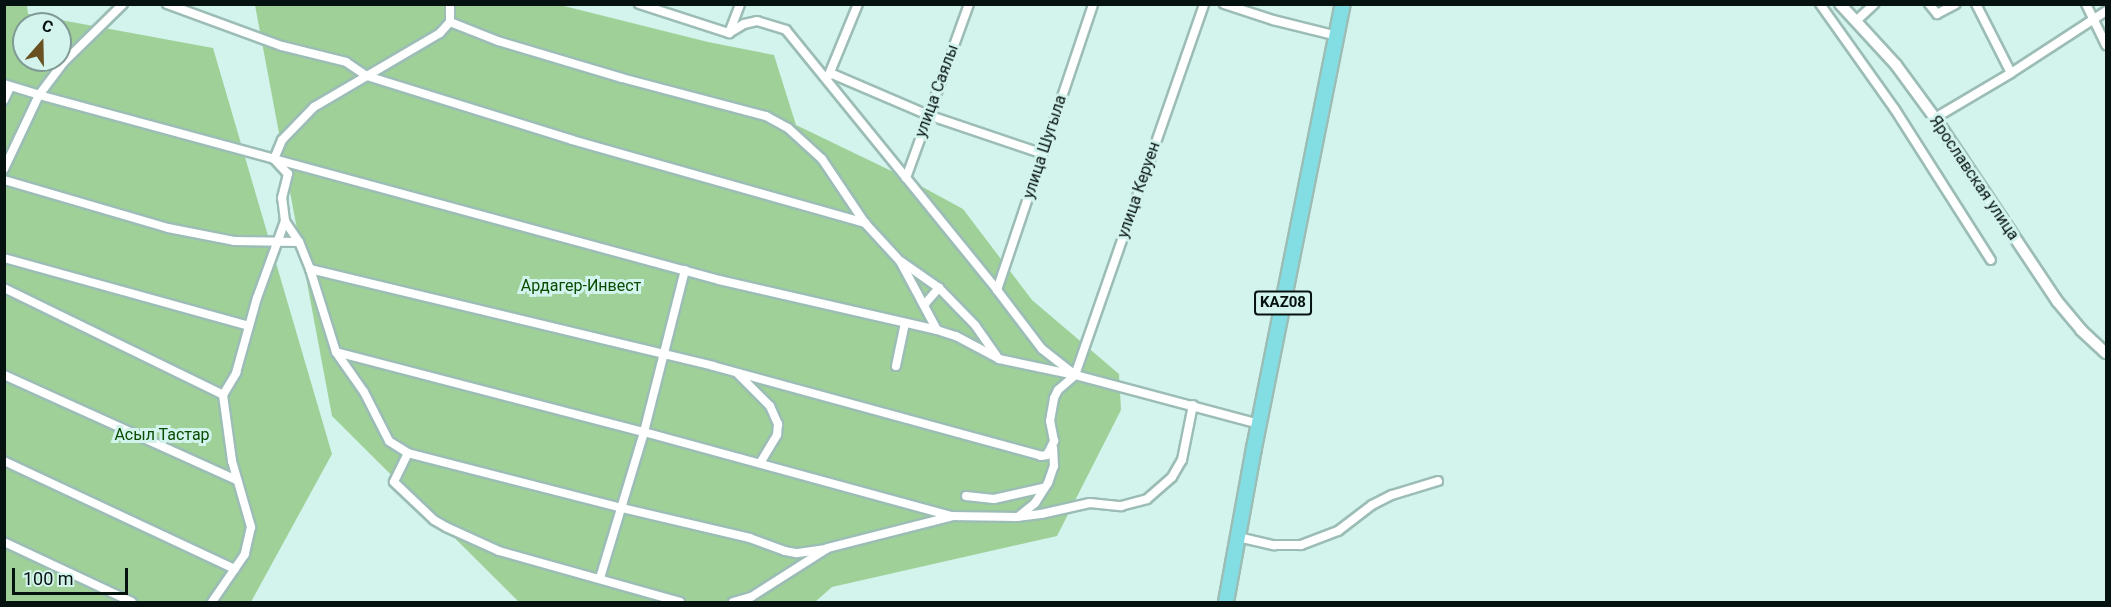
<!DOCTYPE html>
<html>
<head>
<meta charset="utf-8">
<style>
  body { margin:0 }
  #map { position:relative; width:2111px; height:607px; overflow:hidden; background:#d2f4ed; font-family:Roboto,sans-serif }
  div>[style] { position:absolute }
  .green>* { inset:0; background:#9fd097 }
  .roads { filter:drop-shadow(2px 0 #9cbdb6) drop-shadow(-2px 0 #9cbdb6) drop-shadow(0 2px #9cbdb6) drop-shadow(0 -2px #9cbdb6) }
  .minor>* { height:8px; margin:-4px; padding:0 4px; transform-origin:4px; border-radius:4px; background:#fff }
  .secondary>* { height:10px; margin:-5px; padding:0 5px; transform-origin:5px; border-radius:5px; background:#fff }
  .trunk>* { height:14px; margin:-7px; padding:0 7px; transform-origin:7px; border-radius:7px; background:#82dee3 }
  span { translate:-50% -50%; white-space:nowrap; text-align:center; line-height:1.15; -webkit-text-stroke:6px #d2f4ed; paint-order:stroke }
  .shield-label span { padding:2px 4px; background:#d2f4ed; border:2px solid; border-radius:4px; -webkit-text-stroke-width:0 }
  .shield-label { font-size:15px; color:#06120f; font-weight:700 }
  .street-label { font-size:16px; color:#06120f }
  .park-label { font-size:16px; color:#094b00 }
  .frame { position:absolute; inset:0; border:6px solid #06120f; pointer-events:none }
  .north { position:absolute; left:12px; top:12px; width:60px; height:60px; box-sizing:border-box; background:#d2f4ed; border:2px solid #809a94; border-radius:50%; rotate:20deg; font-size:16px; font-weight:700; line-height:24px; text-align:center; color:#06120f }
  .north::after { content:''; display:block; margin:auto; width:21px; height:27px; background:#695121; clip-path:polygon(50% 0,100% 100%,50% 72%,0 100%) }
  .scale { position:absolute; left:12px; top:568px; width:116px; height:27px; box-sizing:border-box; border:3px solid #06120f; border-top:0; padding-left:8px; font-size:18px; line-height:21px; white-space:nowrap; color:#06120f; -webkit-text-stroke:4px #d2f4ed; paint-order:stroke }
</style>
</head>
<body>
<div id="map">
  <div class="green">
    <div style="clip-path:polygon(evenodd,4px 5px,27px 5px,28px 14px,213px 48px,332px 454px,251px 602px,5px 602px,4px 5px,24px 24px,60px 24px,60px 60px,24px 60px,24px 24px)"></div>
    <div style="clip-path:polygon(255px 5px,560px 5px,708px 42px,774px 55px,796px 125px,906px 178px,963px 209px,1032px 300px,1119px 374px,1121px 410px,1057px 536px,832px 587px,815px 602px,519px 602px,332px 416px)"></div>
  </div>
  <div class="roads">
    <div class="minor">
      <div style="left:167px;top:4px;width:122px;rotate:20.1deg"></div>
      <div style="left:282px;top:46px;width:66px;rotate:14deg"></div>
      <div style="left:346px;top:62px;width:25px;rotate:34deg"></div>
      <div style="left:367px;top:76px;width:215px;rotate:17.3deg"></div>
      <div style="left:572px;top:140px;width:305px;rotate:15.8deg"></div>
      <div style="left:450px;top:4px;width:18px;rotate:90deg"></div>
      <div style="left:450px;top:22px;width:52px;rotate:21.6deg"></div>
      <div style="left:498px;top:41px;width:129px;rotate:16.6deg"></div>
      <div style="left:622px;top:78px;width:149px;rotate:14.8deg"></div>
      <div style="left:766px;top:116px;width:25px;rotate:29deg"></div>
      <div style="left:788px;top:128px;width:46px;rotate:42.4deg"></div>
      <div style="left:822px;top:159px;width:77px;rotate:56.1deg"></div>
      <div style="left:865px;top:223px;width:52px;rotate:47.4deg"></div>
      <div style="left:900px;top:261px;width:78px;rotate:61.8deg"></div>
      <div style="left:639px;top:4px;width:95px;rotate:17.9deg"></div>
      <div style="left:729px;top:33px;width:17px;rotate:-31deg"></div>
      <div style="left:744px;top:24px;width:13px;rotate:-13deg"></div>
      <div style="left:757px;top:21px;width:30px;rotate:17deg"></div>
      <div style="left:786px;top:30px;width:335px;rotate:50.9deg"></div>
      <div style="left:997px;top:290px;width:74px;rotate:52.7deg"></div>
      <div style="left:1042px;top:349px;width:42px;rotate:38.2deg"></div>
      <div style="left:1075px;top:375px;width:190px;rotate:14.9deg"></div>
      <div style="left:1224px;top:4px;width:52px;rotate:18.1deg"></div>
      <div style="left:1273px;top:20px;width:66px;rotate:14deg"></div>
      <div style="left:1820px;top:4px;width:128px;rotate:54.6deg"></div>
      <div style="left:1894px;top:108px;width:180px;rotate:57.5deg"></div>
      <div style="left:1929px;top:4px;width:13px;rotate:51deg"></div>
      <div style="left:1937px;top:14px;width:21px;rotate:-28deg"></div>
      <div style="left:1976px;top:4px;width:77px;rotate:63.1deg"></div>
      <div style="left:2086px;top:4px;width:46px;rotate:64deg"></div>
      <div style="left:1856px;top:21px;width:25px;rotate:-43deg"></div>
      <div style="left:729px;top:33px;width:31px;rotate:-69deg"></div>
      <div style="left:830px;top:73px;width:107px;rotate:23.2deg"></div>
      <div style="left:928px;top:115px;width:121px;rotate:18.7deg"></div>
      <div style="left:828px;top:77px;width:79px;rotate:-67.7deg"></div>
      <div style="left:4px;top:84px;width:37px;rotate:17deg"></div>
      <div style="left:39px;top:95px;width:40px;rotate:-53deg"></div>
      <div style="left:63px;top:63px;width:84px;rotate:-44.5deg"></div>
      <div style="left:4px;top:100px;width:14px;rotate:-65deg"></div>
      <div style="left:1935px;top:118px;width:88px;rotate:-30.6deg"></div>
      <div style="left:2011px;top:73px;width:113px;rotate:-33.1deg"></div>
      <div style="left:4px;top:169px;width:82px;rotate:-64.7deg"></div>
      <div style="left:39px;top:95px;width:244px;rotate:15.2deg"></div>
      <div style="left:274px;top:159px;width:21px;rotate:-67deg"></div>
      <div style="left:282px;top:140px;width:46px;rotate:-45.9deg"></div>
      <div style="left:314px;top:107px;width:146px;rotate:-30.4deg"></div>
      <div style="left:440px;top:33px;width:15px;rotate:-48deg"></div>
      <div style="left:906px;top:178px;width:185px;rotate:-70.1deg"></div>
      <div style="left:4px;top:180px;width:171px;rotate:16.3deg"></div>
      <div style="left:168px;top:228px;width:67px;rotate:11.1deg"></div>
      <div style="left:234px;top:241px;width:65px;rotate:0.9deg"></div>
      <div style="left:4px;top:258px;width:254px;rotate:15.5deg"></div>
      <div style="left:902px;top:262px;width:45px;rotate:35.1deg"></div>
      <div style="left:310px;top:269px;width:415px;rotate:13.5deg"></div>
      <div style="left:713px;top:366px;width:340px;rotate:15.3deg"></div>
      <div style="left:1041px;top:456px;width:6px;rotate:-9deg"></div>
      <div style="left:1047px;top:455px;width:16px;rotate:-63deg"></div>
      <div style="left:1054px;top:441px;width:20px;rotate:-101deg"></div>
      <div style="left:1050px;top:421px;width:23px;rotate:-80deg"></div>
      <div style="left:1054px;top:398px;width:9px;rotate:-63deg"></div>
      <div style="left:1058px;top:390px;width:23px;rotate:-41deg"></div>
      <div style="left:1075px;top:375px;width:393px;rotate:-70.8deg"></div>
      <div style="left:4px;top:288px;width:244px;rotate:26deg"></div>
      <div style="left:223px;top:395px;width:67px;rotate:82.2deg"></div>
      <div style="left:232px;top:461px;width:69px;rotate:73.9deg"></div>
      <div style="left:251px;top:527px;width:28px;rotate:103deg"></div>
      <div style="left:245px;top:554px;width:58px;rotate:124.5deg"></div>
      <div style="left:997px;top:290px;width:302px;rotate:-71.4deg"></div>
      <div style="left:924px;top:305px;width:23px;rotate:-49deg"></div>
      <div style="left:939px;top:288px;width:52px;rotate:45.8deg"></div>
      <div style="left:975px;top:325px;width:38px;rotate:55deg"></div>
      <div style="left:336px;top:352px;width:87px;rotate:-107.4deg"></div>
      <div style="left:310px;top:269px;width:29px;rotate:-112deg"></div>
      <div style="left:299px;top:242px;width:25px;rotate:-124deg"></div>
      <div style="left:285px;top:221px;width:23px;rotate:-97deg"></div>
      <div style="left:282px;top:198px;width:25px;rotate:-76deg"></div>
      <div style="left:288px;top:174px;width:21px;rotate:-133deg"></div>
      <div style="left:274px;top:159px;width:461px;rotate:15.2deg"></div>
      <div style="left:719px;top:280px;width:224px;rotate:12.9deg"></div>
      <div style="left:937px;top:330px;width:20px;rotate:18deg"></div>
      <div style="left:956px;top:336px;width:49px;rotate:28.1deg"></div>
      <div style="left:999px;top:359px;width:78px;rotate:11.9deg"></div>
      <div style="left:896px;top:366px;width:44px;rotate:-78.2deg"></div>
      <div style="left:738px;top:374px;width:45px;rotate:45deg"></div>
      <div style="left:770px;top:406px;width:20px;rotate:66deg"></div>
      <div style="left:778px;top:424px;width:11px;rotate:95deg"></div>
      <div style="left:777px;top:435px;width:33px;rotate:121deg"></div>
      <div style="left:4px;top:375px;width:256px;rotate:24.3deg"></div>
      <div style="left:223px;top:395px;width:26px;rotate:-59deg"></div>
      <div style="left:236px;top:373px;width:78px;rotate:-74.4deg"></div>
      <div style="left:257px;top:298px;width:82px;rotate:-70deg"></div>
      <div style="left:408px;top:453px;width:32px;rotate:116deg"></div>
      <div style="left:394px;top:482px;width:55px;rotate:43.5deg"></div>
      <div style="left:434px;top:520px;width:14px;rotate:30deg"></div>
      <div style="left:446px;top:527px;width:58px;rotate:24.4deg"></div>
      <div style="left:499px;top:551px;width:188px;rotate:15.7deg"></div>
      <div style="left:4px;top:461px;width:255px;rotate:25.1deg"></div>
      <div style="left:966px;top:496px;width:28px;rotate:6deg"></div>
      <div style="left:994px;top:499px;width:50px;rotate:-12.7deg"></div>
      <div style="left:1019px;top:516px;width:21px;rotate:-39deg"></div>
      <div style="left:1035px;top:503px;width:24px;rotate:-57deg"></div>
      <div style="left:1048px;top:483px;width:18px;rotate:-71deg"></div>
      <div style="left:1054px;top:466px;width:18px;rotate:-93deg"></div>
      <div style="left:1238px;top:537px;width:37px;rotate:13deg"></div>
      <div style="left:1274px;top:545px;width:27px"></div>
      <div style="left:1301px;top:545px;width:40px;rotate:-21deg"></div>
      <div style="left:1338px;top:531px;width:43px;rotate:-37.4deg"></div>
      <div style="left:1372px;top:505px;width:22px;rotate:-27deg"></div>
      <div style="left:1392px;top:495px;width:48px;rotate:-16.9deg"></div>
      <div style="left:4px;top:542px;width:141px;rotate:25.1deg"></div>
      <div style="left:826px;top:549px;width:30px;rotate:172deg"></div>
      <div style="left:796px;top:553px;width:11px;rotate:-170deg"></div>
      <div style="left:785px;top:551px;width:37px;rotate:-160deg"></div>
      <div style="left:750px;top:538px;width:131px;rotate:-166.8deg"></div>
      <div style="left:622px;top:508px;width:221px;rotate:-165.6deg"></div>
      <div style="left:408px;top:453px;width:22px;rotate:-148deg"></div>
      <div style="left:389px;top:441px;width:55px;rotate:-117deg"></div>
      <div style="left:364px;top:392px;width:49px;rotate:-125deg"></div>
      <div style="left:336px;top:352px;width:318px;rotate:14.6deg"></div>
      <div style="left:644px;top:432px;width:318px;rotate:15.3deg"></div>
      <div style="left:951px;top:516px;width:66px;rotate:0.9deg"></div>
      <div style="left:1017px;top:517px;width:24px;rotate:-7deg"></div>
      <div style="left:1041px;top:514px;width:50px;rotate:-12.7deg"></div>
      <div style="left:1090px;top:503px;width:31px;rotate:6deg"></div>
      <div style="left:1121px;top:506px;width:27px;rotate:-15deg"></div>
      <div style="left:1147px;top:499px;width:33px;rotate:-41deg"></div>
      <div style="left:1172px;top:477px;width:20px;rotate:-60deg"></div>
      <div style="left:1182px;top:460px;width:56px;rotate:-78.7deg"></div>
      <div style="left:600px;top:578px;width:152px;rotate:-73.2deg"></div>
      <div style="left:644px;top:432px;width:167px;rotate:-75.8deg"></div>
      <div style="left:733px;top:602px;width:19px;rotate:-16deg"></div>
      <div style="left:751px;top:597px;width:91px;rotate:-32.5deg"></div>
      <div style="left:828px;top:548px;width:126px;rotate:-14.3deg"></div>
    </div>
    <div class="secondary">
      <div style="left:1840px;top:4px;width:83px;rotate:47.4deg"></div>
      <div style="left:1896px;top:65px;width:66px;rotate:53.7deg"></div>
      <div style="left:1935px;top:118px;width:220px;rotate:56.3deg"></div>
      <div style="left:2057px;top:301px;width:38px;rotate:50deg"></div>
      <div style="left:2081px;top:330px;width:34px;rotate:43deg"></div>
    </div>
    <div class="trunk">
      <div style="left:1226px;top:602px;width:157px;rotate:-79.7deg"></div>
      <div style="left:1254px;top:448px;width:453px;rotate:-78.7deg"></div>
    </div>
  </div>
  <div class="shield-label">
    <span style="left:1283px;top:303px">KAZ08</span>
  </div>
  <div class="street-label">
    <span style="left:937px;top:91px;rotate:-70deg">улица Саялы</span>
    <span style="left:1045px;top:147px;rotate:-72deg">улица Шугыла</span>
    <span style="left:1974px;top:178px;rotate:56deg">Ярославская улица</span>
    <span style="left:1139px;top:190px;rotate:-71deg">улица Керуен</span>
  </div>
  <div class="park-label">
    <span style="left:581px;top:286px">Ардагер-Инвест</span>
    <span style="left:162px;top:435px">Асыл Тастар</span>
  </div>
  <div class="frame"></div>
  <div class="north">С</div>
  <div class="scale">100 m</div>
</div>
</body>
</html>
